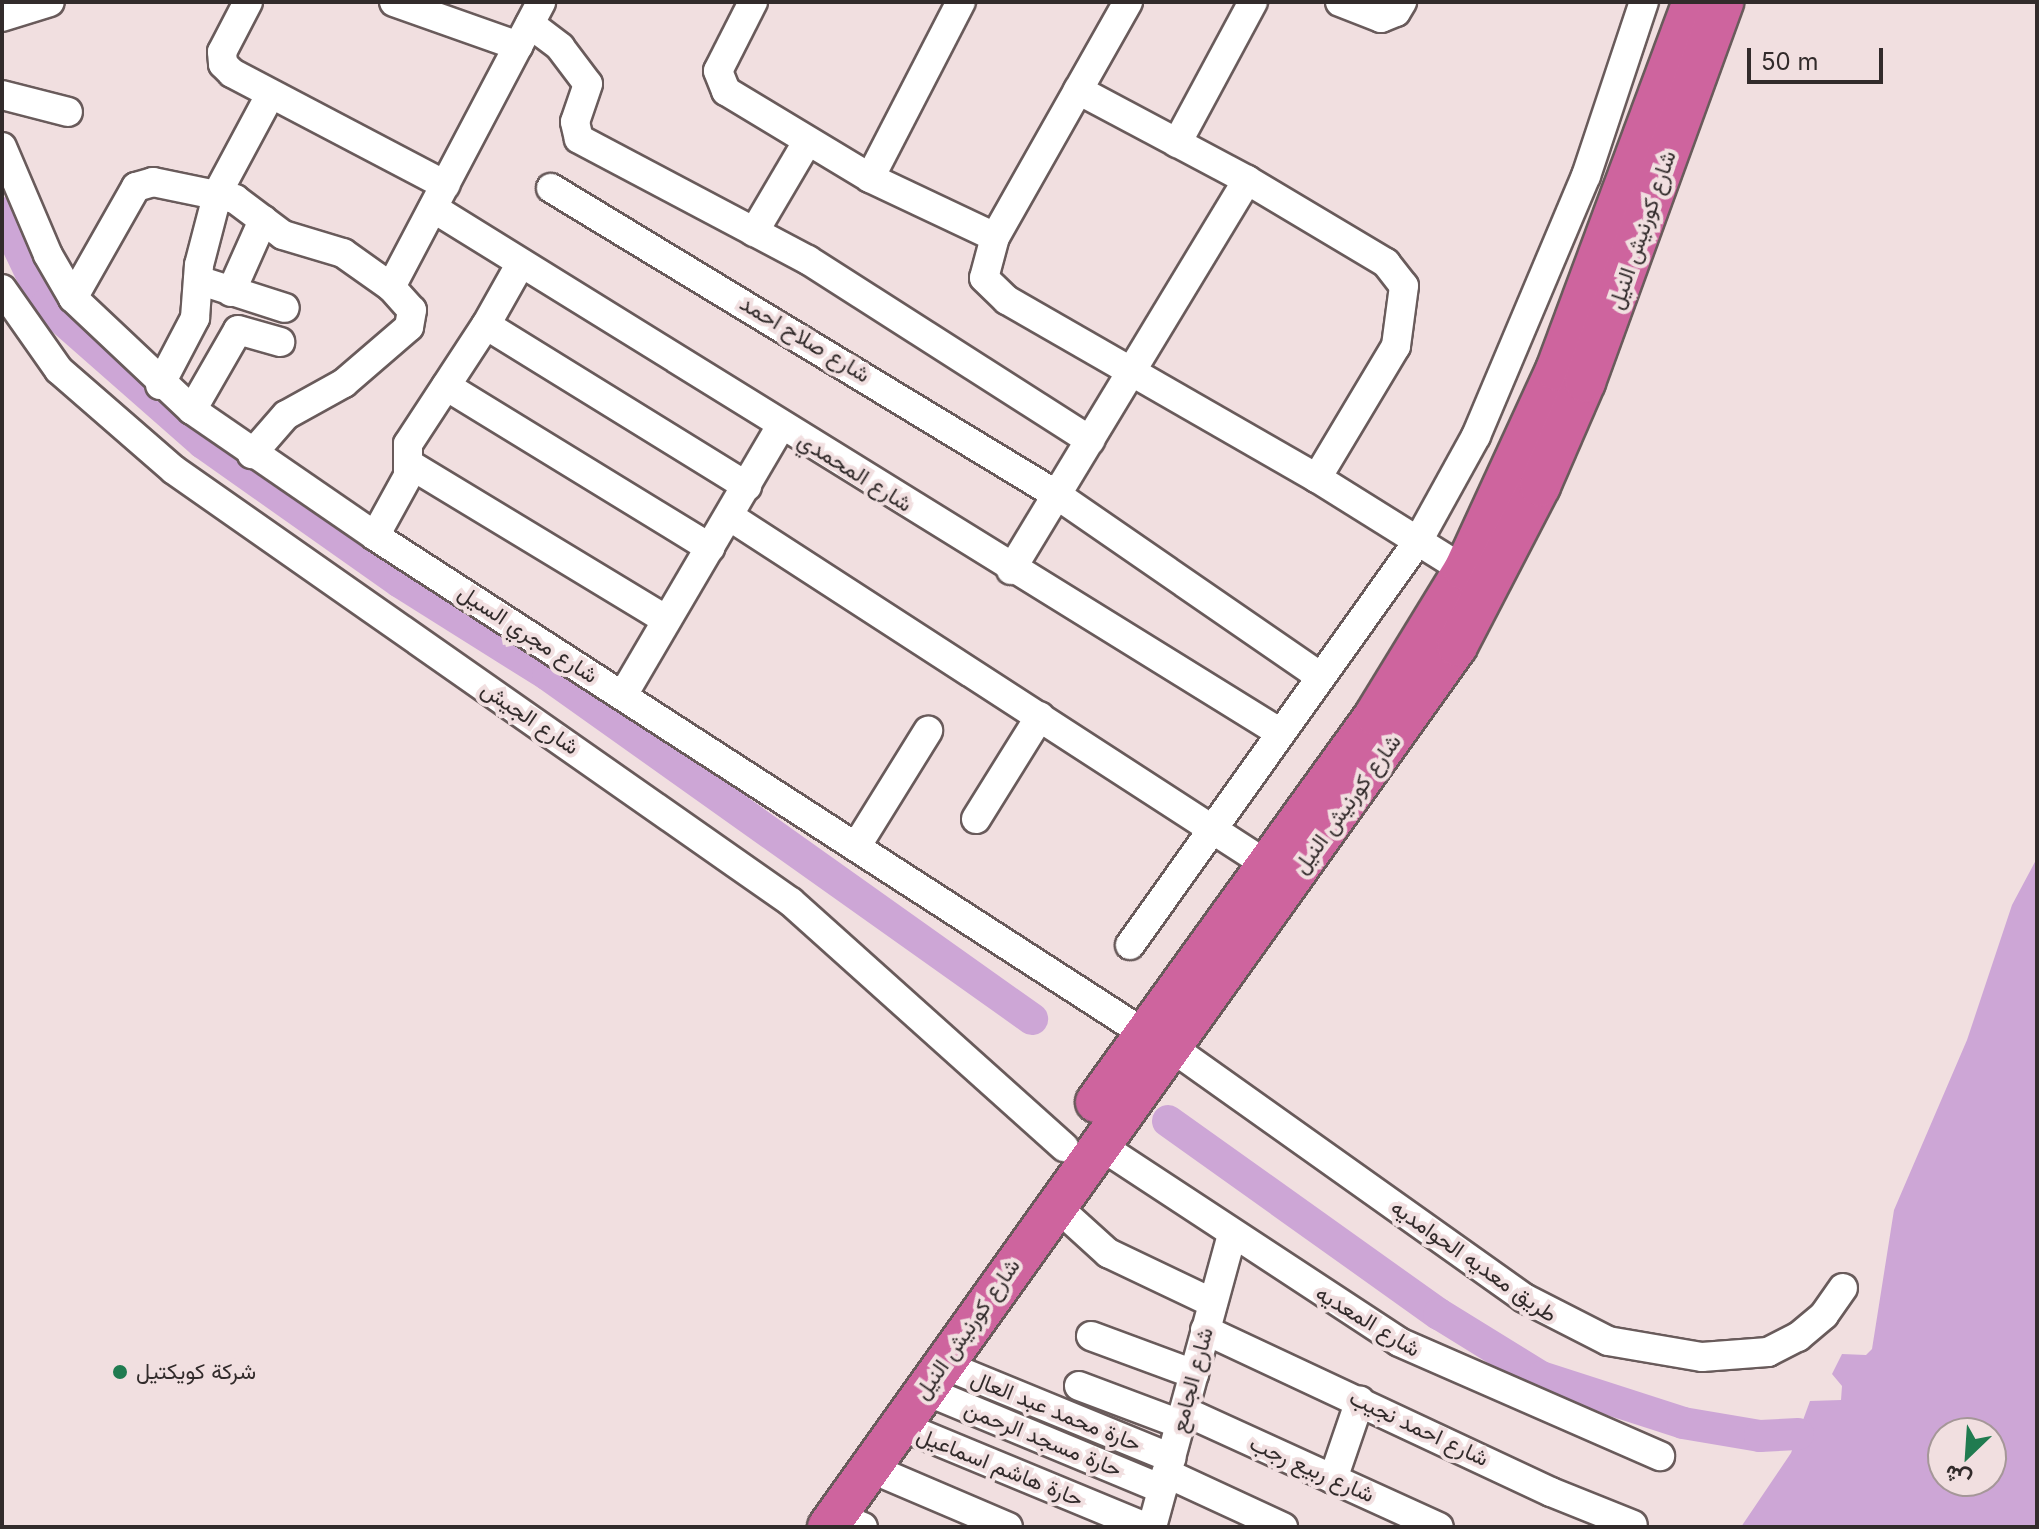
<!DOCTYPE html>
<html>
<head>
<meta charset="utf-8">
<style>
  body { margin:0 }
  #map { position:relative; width:2039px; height:1529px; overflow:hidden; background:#f1dfe0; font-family:Inter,Vazirmatn,sans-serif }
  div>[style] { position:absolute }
  .water>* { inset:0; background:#cda6d6 }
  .river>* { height:32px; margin:-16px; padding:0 16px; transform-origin:16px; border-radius:16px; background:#cda6d6 }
  .roads { filter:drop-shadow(2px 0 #695b5b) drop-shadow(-2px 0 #695b5b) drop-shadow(0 2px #695b5b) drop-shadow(0 -2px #695b5b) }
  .minor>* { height:28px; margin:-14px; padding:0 14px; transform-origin:14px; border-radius:14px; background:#fff }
  .highway>* { height:40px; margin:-20px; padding:0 20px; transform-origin:20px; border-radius:20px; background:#ce649e }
  .dots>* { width:22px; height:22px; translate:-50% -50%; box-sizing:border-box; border:4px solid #f1dfe0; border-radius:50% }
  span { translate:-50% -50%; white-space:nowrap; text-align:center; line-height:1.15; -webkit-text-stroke:8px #f1dfe0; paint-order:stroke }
  .street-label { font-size:22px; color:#322b2b }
  .poi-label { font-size:22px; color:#322b2b }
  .left { translate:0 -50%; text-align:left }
  .frame { position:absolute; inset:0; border:4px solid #322b2b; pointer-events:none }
  .north { position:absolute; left:1927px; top:1417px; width:80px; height:80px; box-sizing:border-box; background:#f1dfe0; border:2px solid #a59798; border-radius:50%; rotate:205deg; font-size:22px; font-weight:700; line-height:32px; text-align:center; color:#322b2b }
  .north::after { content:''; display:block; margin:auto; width:28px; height:36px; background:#207b50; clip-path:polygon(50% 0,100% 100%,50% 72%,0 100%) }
  .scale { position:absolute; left:1747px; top:48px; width:136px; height:36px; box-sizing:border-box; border:4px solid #322b2b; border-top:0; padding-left:10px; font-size:24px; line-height:28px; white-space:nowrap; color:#322b2b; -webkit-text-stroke:6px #f1dfe0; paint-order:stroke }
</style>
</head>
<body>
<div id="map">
  <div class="water">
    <div style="clip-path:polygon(evenodd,2037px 858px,2037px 1527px,1741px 1527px,1791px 1453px,1810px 1401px,1841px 1400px,1842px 1386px,1832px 1374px,1842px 1354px,1866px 1355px,1872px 1349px,1894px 1210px,1967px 1040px,2012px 905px,2037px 858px,1943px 1433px,1991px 1433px,1991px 1481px,1943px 1481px,1943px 1433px)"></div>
  </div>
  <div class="river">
    <div style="left:2px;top:213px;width:102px;rotate:64.4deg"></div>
    <div style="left:46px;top:305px;width:209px;rotate:41.3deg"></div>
    <div style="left:203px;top:443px;width:241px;rotate:35.2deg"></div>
    <div style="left:400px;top:582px;width:175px;rotate:32.1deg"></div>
    <div style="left:548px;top:675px;width:594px;rotate:35.4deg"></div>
    <div style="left:1168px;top:1121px;width:333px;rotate:35.5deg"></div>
    <div style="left:1439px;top:1314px;width:120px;rotate:31.7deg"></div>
    <div style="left:1541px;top:1377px;width:149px;rotate:17.9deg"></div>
    <div style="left:1683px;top:1423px;width:78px;rotate:9.6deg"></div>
    <div style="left:1760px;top:1436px;width:38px;rotate:-3deg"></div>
  </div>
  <div class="roads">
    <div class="minor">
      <div style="left:248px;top:2px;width:56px;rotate:117.5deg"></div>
      <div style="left:222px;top:52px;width:12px;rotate:85deg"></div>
      <div style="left:223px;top:64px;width:13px;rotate:45deg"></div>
      <div style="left:232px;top:73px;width:241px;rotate:27.7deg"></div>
      <div style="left:394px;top:2px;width:132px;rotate:19.5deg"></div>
      <div style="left:753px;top:2px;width:77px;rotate:116.9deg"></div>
      <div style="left:718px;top:71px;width:22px;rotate:68deg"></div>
      <div style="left:726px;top:91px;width:168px;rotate:31.1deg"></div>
      <div style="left:870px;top:178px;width:138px;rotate:25.3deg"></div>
      <div style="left:1128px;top:2px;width:270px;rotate:119.5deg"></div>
      <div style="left:995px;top:237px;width:42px;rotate:105deg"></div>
      <div style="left:984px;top:278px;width:32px;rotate:44deg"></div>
      <div style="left:1007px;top:300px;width:357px;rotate:29.9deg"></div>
      <div style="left:1317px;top:478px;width:173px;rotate:32deg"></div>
      <div style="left:1340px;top:2px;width:44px;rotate:21.3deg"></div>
      <div style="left:1381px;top:18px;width:16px;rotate:-22deg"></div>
      <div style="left:1396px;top:12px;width:12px;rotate:-59deg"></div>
      <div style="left:2px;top:17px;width:50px;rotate:-17.4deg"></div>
      <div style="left:530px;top:24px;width:38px;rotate:37deg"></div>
      <div style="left:560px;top:47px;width:46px;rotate:52.9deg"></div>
      <div style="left:588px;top:84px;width:40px;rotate:108.9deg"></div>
      <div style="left:575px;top:122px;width:17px;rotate:77deg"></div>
      <div style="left:579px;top:139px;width:259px;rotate:27.9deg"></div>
      <div style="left:808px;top:260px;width:335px;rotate:32.6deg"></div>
      <div style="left:1078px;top:90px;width:191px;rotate:28deg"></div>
      <div style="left:1247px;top:180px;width:162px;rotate:30.8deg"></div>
      <div style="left:1386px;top:263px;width:29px;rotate:52deg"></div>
      <div style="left:1404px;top:286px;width:61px;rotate:97.6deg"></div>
      <div style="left:1396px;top:346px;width:154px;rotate:120.9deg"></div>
      <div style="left:2px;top:95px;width:68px;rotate:14.4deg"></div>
      <div style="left:1177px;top:143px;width:160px;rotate:-61.7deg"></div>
      <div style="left:2px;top:147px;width:117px;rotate:66.9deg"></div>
      <div style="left:48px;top:255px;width:50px;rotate:59.8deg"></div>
      <div style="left:73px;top:298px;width:163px;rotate:43.3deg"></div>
      <div style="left:192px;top:410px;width:222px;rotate:34.5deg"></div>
      <div style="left:375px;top:536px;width:917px;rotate:32.89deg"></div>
      <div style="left:870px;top:178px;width:198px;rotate:-62.7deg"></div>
      <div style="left:551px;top:188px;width:592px;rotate:31.25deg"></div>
      <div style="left:1057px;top:495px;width:318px;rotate:34.6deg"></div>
      <div style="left:433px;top:208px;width:995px;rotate:31.77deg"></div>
      <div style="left:754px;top:232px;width:104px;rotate:-59.5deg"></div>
      <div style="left:198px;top:280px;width:91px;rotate:17.8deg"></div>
      <div style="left:391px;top:287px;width:322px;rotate:-62.2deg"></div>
      <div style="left:2px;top:289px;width:99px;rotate:54.9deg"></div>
      <div style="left:59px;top:370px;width:152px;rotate:41deg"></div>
      <div style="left:174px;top:470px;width:753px;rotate:35deg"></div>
      <div style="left:791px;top:902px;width:367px;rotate:41.9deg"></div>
      <div style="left:231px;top:292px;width:79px;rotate:-66deg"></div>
      <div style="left:73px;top:298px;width:128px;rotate:-60.4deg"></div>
      <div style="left:136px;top:187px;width:18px;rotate:-16deg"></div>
      <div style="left:153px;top:182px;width:84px;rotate:11.7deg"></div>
      <div style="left:235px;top:199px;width:60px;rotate:36.9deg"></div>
      <div style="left:283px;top:235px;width:63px;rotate:16.7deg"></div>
      <div style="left:343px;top:253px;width:59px;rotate:35.3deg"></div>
      <div style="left:391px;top:287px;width:31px;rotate:48deg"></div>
      <div style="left:412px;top:310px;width:17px;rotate:100deg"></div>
      <div style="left:409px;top:327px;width:86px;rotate:139.3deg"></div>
      <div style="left:344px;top:383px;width:66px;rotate:151.1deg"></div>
      <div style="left:286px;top:415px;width:52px;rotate:131.1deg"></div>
      <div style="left:486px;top:325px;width:71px;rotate:-60.6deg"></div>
      <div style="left:160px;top:385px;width:76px;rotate:-62.4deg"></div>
      <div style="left:195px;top:318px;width:53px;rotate:-85.7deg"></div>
      <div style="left:199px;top:265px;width:75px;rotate:-75.4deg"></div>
      <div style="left:218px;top:192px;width:110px;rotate:-61.8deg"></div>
      <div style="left:446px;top:386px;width:310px;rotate:31.5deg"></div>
      <div style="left:192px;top:410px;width:92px;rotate:-60.1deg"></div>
      <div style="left:238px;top:330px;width:44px;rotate:15.9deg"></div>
      <div style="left:409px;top:464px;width:301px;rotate:31.2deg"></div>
      <div style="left:729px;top:516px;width:640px;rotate:32.95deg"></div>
      <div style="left:375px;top:536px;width:68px;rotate:-61.2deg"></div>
      <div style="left:408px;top:476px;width:32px;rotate:-90deg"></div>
      <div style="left:408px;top:444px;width:142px;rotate:-56.8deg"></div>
      <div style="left:486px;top:325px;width:307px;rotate:31.7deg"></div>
      <div style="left:1011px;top:570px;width:456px;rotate:-58.8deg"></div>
      <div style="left:623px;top:695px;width:312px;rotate:-59.6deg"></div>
      <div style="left:976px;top:819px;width:121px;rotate:-58.1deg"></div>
      <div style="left:856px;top:847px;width:137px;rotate:-58.2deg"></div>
      <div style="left:1130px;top:945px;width:496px;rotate:-54.5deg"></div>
      <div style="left:1418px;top:541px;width:120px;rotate:-61.1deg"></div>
      <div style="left:1476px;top:436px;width:282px;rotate:-67.1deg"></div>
      <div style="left:1586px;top:176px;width:183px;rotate:-71.6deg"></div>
      <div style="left:1171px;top:1047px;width:433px;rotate:35.4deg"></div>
      <div style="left:1524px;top:1298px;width:94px;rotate:27.1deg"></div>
      <div style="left:1608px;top:1341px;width:95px;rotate:9.7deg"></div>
      <div style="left:1702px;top:1357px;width:66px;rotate:-4.3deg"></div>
      <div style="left:1768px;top:1352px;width:34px;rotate:-27deg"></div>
      <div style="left:1798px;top:1337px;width:34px;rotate:-40deg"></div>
      <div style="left:1824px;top:1315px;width:33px;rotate:-55deg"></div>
      <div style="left:1098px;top:1144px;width:360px;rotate:33.3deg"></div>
      <div style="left:1399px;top:1342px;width:285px;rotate:23.6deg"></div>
      <div style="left:1055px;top:1205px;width:72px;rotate:42.2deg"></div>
      <div style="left:1108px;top:1253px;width:116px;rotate:25.5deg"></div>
      <div style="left:1205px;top:1330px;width:382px;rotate:25.1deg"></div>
      <div style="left:1551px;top:1492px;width:88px;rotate:21.9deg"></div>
      <div style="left:1091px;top:1336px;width:110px;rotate:20.3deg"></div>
      <div style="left:942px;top:1364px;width:248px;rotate:22.3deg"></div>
      <div style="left:1079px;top:1386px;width:108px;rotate:20.6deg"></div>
      <div style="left:924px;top:1390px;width:258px;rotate:22.6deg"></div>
      <div style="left:1184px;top:1411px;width:280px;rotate:24.5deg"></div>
      <div style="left:899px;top:1425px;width:266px;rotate:22.5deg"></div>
      <div style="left:870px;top:1468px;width:150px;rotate:23.1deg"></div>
      <div style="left:1166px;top:1473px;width:129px;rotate:24.8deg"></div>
      <div style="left:1333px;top:1479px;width:83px;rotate:-71.1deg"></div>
      <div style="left:836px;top:1516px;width:29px;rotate:22deg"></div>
      <div style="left:1152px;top:1527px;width:304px;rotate:-74.7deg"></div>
    </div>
    <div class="highway">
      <div style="left:1096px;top:1102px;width:477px;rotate:-54.2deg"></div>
      <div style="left:1375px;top:715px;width:170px;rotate:-58.5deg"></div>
      <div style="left:1464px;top:570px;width:220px;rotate:-65.3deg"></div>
      <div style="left:1556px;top:370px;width:393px;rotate:-69.6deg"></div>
      <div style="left:828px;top:1527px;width:1082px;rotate:-54.47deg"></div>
      <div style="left:1457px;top:646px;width:180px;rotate:-62.6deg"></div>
      <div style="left:1540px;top:486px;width:113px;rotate:-66.6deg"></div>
      <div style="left:1585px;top:382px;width:404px;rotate:-70deg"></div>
    </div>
  </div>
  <div class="dots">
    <div style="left:120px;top:1372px;background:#207b50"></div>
  </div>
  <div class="street-label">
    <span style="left:1642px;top:230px;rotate:-71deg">شارع كورنيش النيل</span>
    <span style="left:805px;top:339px;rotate:31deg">شارع صلاح احمد</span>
    <span style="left:855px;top:472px;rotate:32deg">شارع المحمدي</span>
    <span style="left:528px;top:634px;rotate:33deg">شارع مجري السيل</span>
    <span style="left:530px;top:718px;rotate:34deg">شارع الجيش</span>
    <span style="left:1347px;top:804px;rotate:-54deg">شارع كورنيش النيل</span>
    <span style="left:1474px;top:1261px;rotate:35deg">طريق معديه الحوامديه</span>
    <span style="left:1368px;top:1321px;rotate:31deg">شارع المعديه</span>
    <span style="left:967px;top:1329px;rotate:-55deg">شارع كورنيش النيل</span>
    <span style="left:1192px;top:1380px;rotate:-75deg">شارع الجامع</span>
    <span style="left:1056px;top:1411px;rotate:22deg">حارة محمد عبد العال</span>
    <span style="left:1419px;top:1428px;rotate:25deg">شارع احمد نجيب</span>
    <span style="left:1043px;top:1439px;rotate:22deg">حارة مسجد الرحمن</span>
    <span style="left:1000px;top:1467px;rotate:22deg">حارة هاشم اسماعيل</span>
    <span style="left:1312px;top:1469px;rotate:24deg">شارع ربيع رجب</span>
  </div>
  <div class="poi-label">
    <span class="left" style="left:136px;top:1372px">شركة كويكتيل</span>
  </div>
  <div class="frame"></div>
  <div class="north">ش</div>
  <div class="scale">50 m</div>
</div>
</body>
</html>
